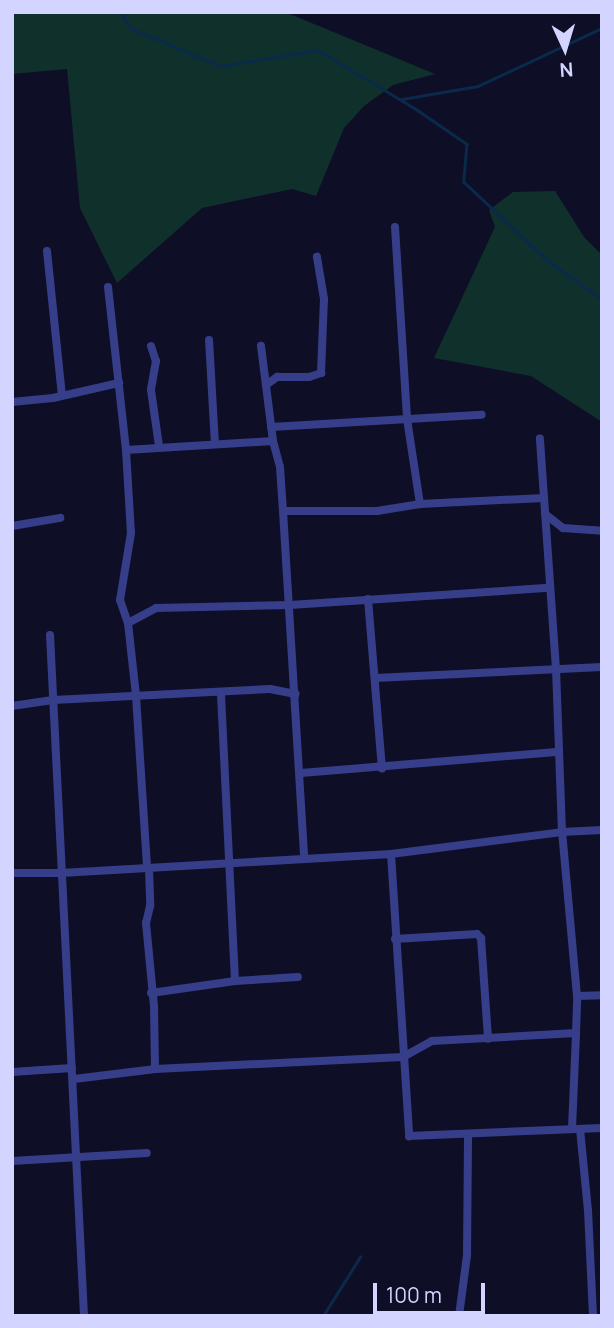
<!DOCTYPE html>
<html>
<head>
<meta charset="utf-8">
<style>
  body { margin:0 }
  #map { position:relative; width:614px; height:1328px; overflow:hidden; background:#0f0e27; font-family:Manrope,sans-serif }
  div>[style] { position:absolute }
  .green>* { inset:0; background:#10312b }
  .stream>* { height:2.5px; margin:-1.25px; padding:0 1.25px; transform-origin:1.25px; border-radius:1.25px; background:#092a4b }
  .street>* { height:8px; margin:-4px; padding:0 4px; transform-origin:4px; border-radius:4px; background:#363e89 }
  span { translate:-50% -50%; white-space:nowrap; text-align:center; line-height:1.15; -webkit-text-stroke:5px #0f0e27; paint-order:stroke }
  .frame { position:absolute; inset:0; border:14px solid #d3d4ff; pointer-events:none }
  .north { position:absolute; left:530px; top:14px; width:70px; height:70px; -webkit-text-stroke:5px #0f0e27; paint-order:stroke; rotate:176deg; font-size:19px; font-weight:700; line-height:28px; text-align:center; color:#d3d4ff }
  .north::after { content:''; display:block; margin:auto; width:24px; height:32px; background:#d3d4ff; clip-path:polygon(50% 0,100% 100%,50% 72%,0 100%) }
  .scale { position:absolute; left:373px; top:1283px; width:112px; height:32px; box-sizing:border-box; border:4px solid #d3d4ff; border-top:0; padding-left:9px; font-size:21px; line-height:24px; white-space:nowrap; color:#d3d4ff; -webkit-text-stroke:5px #0f0e27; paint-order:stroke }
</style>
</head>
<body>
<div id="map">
  <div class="green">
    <div style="clip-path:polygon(12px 12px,285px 12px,435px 74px,393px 85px,364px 106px,344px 128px,316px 196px,292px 189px,202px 208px,117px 283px,80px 208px,67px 69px,12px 74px)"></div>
    <div style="clip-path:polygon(555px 191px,584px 237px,602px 255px,602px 422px,531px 376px,434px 358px,495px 227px,489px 210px,513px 192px)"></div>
  </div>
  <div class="stream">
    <div style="left:121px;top:12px;width:18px;rotate:61deg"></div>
    <div style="left:130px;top:28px;width:99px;rotate:22.7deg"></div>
    <div style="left:221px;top:66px;width:98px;rotate:-9.4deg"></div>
    <div style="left:318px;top:50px;width:114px;rotate:31deg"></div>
    <div style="left:416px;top:109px;width:62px;rotate:34.5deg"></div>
    <div style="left:467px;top:144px;width:38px;rotate:95deg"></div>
    <div style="left:464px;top:182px;width:114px;rotate:43.2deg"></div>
    <div style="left:547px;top:260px;width:67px;rotate:35.3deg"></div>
    <div style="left:402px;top:99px;width:77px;rotate:-9.7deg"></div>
    <div style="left:478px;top:86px;width:137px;rotate:-25.1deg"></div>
    <div style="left:323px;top:1316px;width:70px;rotate:-57.9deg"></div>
  </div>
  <div class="street">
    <div style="left:395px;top:227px;width:192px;rotate:86.4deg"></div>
    <div style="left:407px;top:419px;width:86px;rotate:81.3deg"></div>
    <div style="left:47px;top:251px;width:145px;rotate:84.1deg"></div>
    <div style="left:108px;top:287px;width:164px;rotate:83.7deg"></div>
    <div style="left:126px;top:450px;width:83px;rotate:86.6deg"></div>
    <div style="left:131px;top:533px;width:68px;rotate:99.3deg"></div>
    <div style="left:120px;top:600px;width:24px;rotate:71deg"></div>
    <div style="left:128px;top:623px;width:73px;rotate:83.7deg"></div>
    <div style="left:136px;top:696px;width:172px;rotate:86.3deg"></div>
    <div style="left:209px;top:340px;width:104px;rotate:86.7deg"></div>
    <div style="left:151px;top:346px;width:16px;rotate:72deg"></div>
    <div style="left:156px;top:361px;width:29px;rotate:100deg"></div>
    <div style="left:151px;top:390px;width:57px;rotate:81.9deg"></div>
    <div style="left:266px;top:385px;width:14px;rotate:-36deg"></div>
    <div style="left:277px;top:377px;width:32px"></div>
    <div style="left:309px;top:377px;width:13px;rotate:-18deg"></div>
    <div style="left:321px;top:373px;width:74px;rotate:-87.7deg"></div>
    <div style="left:324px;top:299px;width:43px;rotate:-99.5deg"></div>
    <div style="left:12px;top:402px;width:41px;rotate:-5.6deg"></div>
    <div style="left:53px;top:398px;width:68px;rotate:-12.8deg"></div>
    <div style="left:271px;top:427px;width:211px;rotate:-3.3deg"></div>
    <div style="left:273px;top:441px;width:27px;rotate:75deg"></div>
    <div style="left:280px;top:467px;width:44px;rotate:86.1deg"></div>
    <div style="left:283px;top:511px;width:348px;rotate:86.5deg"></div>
    <div style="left:126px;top:450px;width:147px;rotate:-3.5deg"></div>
    <div style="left:273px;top:441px;width:96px;rotate:-97.2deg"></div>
    <div style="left:283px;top:511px;width:94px"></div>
    <div style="left:377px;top:511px;width:44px;rotate:-9.2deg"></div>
    <div style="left:420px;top:504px;width:124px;rotate:-2.8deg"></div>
    <div style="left:545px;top:514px;width:23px;rotate:38deg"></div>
    <div style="left:563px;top:528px;width:39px;rotate:4deg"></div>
    <div style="left:12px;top:526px;width:49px;rotate:-9.5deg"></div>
    <div style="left:368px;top:599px;width:170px;rotate:85.3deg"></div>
    <div style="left:128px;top:623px;width:32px;rotate:-28deg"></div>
    <div style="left:156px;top:608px;width:134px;rotate:-1.3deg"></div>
    <div style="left:290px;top:605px;width:259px;rotate:-3.8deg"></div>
    <div style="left:50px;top:635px;width:682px;rotate:87.14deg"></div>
    <div style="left:375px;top:678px;width:227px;rotate:-2.8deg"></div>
    <div style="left:12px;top:706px;width:41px;rotate:-8.3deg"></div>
    <div style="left:53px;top:700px;width:217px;rotate:-2.9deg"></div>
    <div style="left:270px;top:689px;width:26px;rotate:11deg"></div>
    <div style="left:301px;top:773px;width:259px;rotate:-4.7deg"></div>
    <div style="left:391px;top:854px;width:283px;rotate:86.3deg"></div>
    <div style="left:409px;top:1136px;width:193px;rotate:-2.4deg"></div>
    <div style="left:149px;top:868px;width:38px;rotate:88deg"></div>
    <div style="left:150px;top:906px;width:17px;rotate:103deg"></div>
    <div style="left:146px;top:923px;width:83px;rotate:84.5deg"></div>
    <div style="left:154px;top:1006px;width:63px;rotate:89.1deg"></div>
    <div style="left:12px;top:873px;width:49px"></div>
    <div style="left:61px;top:873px;width:331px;rotate:-3.3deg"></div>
    <div style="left:391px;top:854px;width:172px;rotate:-7.3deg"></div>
    <div style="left:562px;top:832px;width:163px;rotate:-92.1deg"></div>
    <div style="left:556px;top:669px;width:231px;rotate:-94deg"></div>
    <div style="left:395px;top:939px;width:82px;rotate:-3.5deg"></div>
    <div style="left:477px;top:934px;width:6px;rotate:45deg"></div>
    <div style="left:481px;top:938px;width:101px;rotate:86deg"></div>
    <div style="left:235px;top:981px;width:63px;rotate:-3.6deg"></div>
    <div style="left:151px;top:993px;width:85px;rotate:-8.1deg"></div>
    <div style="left:235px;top:981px;width:288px;rotate:-92.8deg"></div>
    <div style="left:577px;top:996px;width:165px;rotate:-95.2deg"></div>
    <div style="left:562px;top:832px;width:40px;rotate:-2.9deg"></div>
    <div style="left:12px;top:1072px;width:60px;rotate:-3.8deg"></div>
    <div style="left:74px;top:1079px;width:82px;rotate:-7deg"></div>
    <div style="left:155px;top:1069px;width:248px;rotate:-2.8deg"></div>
    <div style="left:403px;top:1057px;width:33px;rotate:-29deg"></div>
    <div style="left:432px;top:1041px;width:144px;rotate:-3.2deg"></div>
    <div style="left:576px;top:1033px;width:37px;rotate:-88deg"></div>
    <div style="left:577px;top:996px;width:25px;rotate:-2deg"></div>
    <div style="left:572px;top:1129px;width:96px;rotate:-87.6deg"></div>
    <div style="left:580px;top:1129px;width:81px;rotate:84.4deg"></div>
    <div style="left:588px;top:1210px;width:106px;rotate:87.3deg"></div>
    <div style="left:12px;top:1161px;width:135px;rotate:-3.4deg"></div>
    <div style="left:459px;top:1316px;width:62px;rotate:-82.5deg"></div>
    <div style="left:467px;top:1255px;width:120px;rotate:-89.5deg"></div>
  </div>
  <div class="frame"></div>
  <div class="north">N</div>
  <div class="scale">100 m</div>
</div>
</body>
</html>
